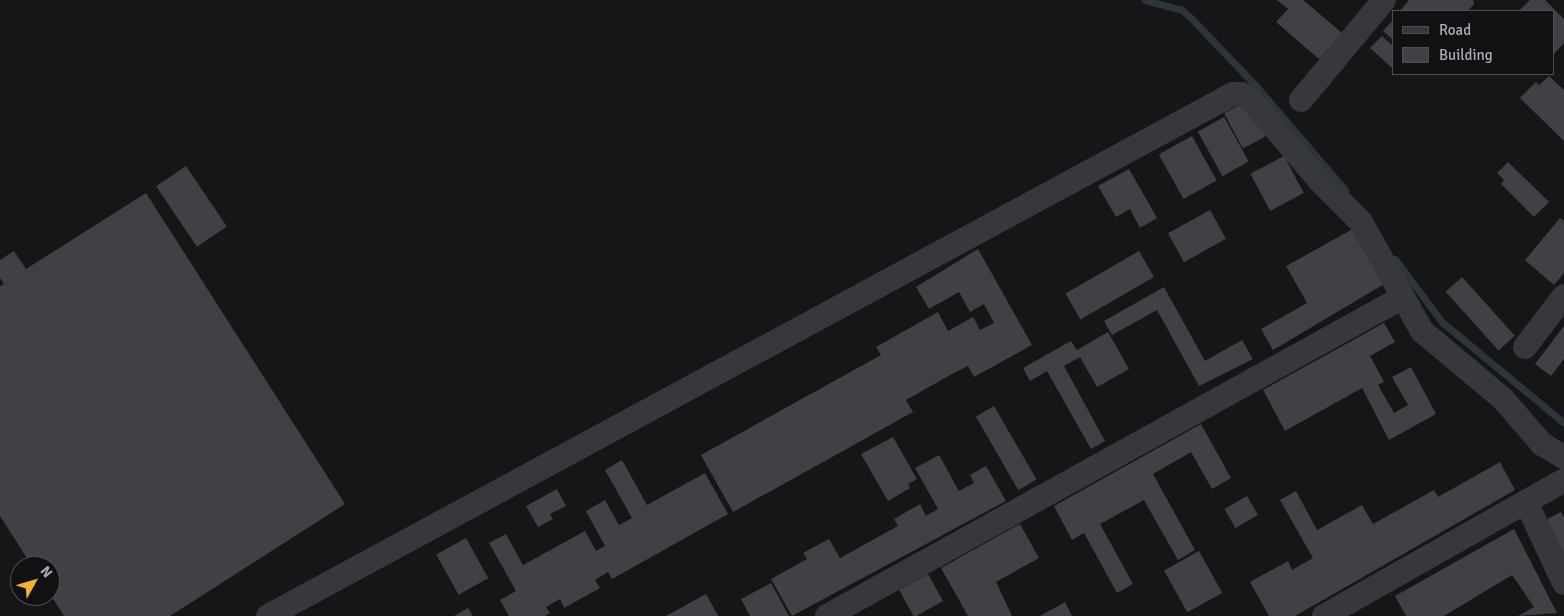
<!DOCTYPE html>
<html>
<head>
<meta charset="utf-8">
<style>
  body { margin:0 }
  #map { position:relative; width:1564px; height:616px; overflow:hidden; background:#161618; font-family:Signika,sans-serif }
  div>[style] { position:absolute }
  .stream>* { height:7px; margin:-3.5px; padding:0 3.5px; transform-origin:3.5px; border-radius:3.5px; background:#2c353c }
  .building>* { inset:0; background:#404145; transform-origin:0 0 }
  .minor>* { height:24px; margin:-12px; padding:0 12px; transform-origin:12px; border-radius:12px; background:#37383d }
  span { translate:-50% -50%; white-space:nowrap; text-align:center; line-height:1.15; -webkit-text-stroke:5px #111113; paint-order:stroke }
  .legend { position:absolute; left:1392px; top:10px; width:162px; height:65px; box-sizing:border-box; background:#111113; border:1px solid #4d4f55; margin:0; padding:6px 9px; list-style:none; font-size:15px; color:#a8adb8 }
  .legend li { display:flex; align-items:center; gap:10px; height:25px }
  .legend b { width:25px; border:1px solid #4d4f55 }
  .north { position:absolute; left:10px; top:556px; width:50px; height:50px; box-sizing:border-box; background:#111113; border:1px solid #4d4f55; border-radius:50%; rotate:51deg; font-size:14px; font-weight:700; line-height:20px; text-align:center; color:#a8adb8 }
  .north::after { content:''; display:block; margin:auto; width:18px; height:22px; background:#f2b134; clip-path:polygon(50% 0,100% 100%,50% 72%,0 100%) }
</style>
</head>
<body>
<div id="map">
  <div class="stream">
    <div style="left:1145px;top:0;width:38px;rotate:15deg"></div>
    <div style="left:1182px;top:10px;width:13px;rotate:42deg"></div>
    <div style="left:1192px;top:19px;width:93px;rotate:46.3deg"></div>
    <div style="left:1256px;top:86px;width:137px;rotate:49.4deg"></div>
    <div style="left:1395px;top:259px;width:79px;rotate:53.3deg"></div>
    <div style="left:1442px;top:322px;width:158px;rotate:39.6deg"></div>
  </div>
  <div class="building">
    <div style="clip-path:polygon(1277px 0,1303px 0,1342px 33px,1319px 59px,1276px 22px,1288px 9px)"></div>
    <div style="clip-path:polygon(1409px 0,1473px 0,1474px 4px,1468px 11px,1400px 11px)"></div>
    <div style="clip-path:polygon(1530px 0,1545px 0,1564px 19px,1564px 43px,1553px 55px,1553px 11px,1519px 11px)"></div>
    <div style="clip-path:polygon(1393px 20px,1393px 40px,1383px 31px)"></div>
    <div style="clip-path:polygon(1382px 36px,1393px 46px,1393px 69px,1370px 48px)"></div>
    <div style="clip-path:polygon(1549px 76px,1564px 90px,1564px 141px,1520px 98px,1536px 82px,1539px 85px)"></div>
    <div style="left:1247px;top:101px;width:40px;height:26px;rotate:62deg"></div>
    <div style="left:1224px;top:117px;width:51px;height:30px;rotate:61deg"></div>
    <div style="left:1192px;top:136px;width:51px;height:38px;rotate:61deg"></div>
    <div style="left:1284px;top:156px;width:42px;height:38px;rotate:62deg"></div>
    <div style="clip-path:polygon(1508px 162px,1549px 202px,1534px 217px,1501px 184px,1504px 180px,1497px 173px)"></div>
    <div style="left:186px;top:166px;width:73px;height:36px;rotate:56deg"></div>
    <div style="clip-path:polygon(1129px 169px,1157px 218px,1140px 228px,1130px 209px,1116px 217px,1098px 186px)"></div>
    <div style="clip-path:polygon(146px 193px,345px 504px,170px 616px,64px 616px,50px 594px,50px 566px,32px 566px,0 516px,0 286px,4px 284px,0 278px,0 260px,14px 251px,26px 269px)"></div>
    <div style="left:1210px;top:210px;width:33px;height:48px;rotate:61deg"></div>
    <div style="clip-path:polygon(1560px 218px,1564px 221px,1564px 273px,1554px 285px,1525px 260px)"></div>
    <div style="clip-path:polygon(1360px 225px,1391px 280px,1273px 350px,1261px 329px,1307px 303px,1286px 266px)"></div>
    <div style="clip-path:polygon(978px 249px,1032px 345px,974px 377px,968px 366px,952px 374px,906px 400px,913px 412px,733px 512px,701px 455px,881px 355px,876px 347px,938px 312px,948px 331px,973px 317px,980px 330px,994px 323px,984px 304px,970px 312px,959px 292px,929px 309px,916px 287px)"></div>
    <div style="left:1139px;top:251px;width:30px;height:85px;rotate:60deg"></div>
    <div style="left:1462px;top:277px;width:79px;height:22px;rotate:48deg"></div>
    <div style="clip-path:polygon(1164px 287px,1205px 361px,1242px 340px,1253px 359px,1199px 386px,1157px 310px,1112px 335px,1104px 321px)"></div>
    <div style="clip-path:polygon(1384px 323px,1395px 342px,1370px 356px,1384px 382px,1378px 385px,1394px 413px,1408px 405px,1392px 377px,1411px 367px,1436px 414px,1389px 440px,1362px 388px,1285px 431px,1263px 390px)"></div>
    <div style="clip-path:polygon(1564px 326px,1564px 359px,1551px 376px,1535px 364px)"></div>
    <div style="clip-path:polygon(1108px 332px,1129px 369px,1097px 387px,1080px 357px,1064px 366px,1105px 441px,1091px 449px,1047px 371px,1030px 381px,1023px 368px,1071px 341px,1077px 350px)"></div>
    <div style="left:994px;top:406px;width:85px;height:21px;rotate:60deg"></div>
    <div style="clip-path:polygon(1201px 424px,1231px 478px,1212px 489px,1191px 452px,1153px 474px,1195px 550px,1178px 560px,1144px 500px,1100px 524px,1133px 584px,1117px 593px,1084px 533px,1072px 540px,1054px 506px)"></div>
    <div style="clip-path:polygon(893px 437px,917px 479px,908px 484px,910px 488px,888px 501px,861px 454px)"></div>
    <div style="clip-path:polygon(939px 455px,959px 491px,974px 483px,970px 475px,986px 466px,1006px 501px,792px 616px,771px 579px,807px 559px,803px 553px,829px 539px,840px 558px,898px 526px,894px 519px,920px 504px,926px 516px,938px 509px,915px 468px)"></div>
    <div style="clip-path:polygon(622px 460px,647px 505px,705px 473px,728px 514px,612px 579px,608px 572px,595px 580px,600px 588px,564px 608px,560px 599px,546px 607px,550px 613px,545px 616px,509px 616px,500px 600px,516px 591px,489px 543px,506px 534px,523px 565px,585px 531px,596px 551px,605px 546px,586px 511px,605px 500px,619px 525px,632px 518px,605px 470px)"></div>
    <div style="clip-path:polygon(1500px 462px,1515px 490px,1295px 616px,1269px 616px,1250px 582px,1288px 561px,1292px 570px,1313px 558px,1280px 500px,1296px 491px,1317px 530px,1362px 505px,1373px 524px,1434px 490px,1438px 497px)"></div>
    <div style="clip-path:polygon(557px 489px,566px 506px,550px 514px,553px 519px,538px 527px,526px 506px)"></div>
    <div style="left:1247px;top:496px;width:22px;height:26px;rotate:60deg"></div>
    <div style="clip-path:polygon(1561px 512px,1564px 518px,1564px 555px,1547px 519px)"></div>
    <div style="clip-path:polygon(1020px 524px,1039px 558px,996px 582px,1012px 616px,968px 616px,941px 568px)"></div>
    <div style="clip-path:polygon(1514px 529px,1557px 613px,1518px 616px,1534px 607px,1512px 575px,1444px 616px,1406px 616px,1395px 596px)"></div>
    <div style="left:466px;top:538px;width:46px;height:34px;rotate:61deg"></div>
    <div style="left:1199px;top:551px;width:48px;height:40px;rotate:61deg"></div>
    <div style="left:928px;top:574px;width:31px;height:33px;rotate:61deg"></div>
    <div style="clip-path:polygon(771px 583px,789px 616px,750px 616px,741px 599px)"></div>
    <div style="clip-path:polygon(706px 594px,718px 616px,666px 616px)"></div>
    <div style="clip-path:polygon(1065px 602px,1072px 616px,1040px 616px)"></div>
    <div style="clip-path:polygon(468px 608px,473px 616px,454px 616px)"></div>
  </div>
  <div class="minor">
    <div style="left:1301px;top:100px;width:130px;rotate:-50.3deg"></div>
    <div style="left:1525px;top:347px;width:64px;rotate:-52.6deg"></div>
    <div style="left:1526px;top:502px;width:89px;rotate:64.9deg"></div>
    <div style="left:268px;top:616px;width:1097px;rotate:-28.41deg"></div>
    <div style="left:1233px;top:94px;width:9px"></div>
    <div style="left:1242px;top:94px;width:12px;rotate:35deg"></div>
    <div style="left:1252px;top:101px;width:104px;rotate:49.7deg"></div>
    <div style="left:1319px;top:180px;width:59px;rotate:45deg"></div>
    <div style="left:1361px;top:222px;width:125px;rotate:60.8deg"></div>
    <div style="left:1422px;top:331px;width:106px;rotate:40deg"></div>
    <div style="left:1503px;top:399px;width:60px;rotate:49.1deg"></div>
    <div style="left:1542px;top:444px;width:26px;rotate:31deg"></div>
    <div style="left:827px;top:616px;width:658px;rotate:-28.98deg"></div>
    <div style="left:1324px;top:616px;width:276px;rotate:-29.5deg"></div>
  </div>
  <ul class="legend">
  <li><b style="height:6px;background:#37383d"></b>Road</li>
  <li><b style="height:14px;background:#404145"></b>Building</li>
  </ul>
  <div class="north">N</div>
</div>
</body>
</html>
